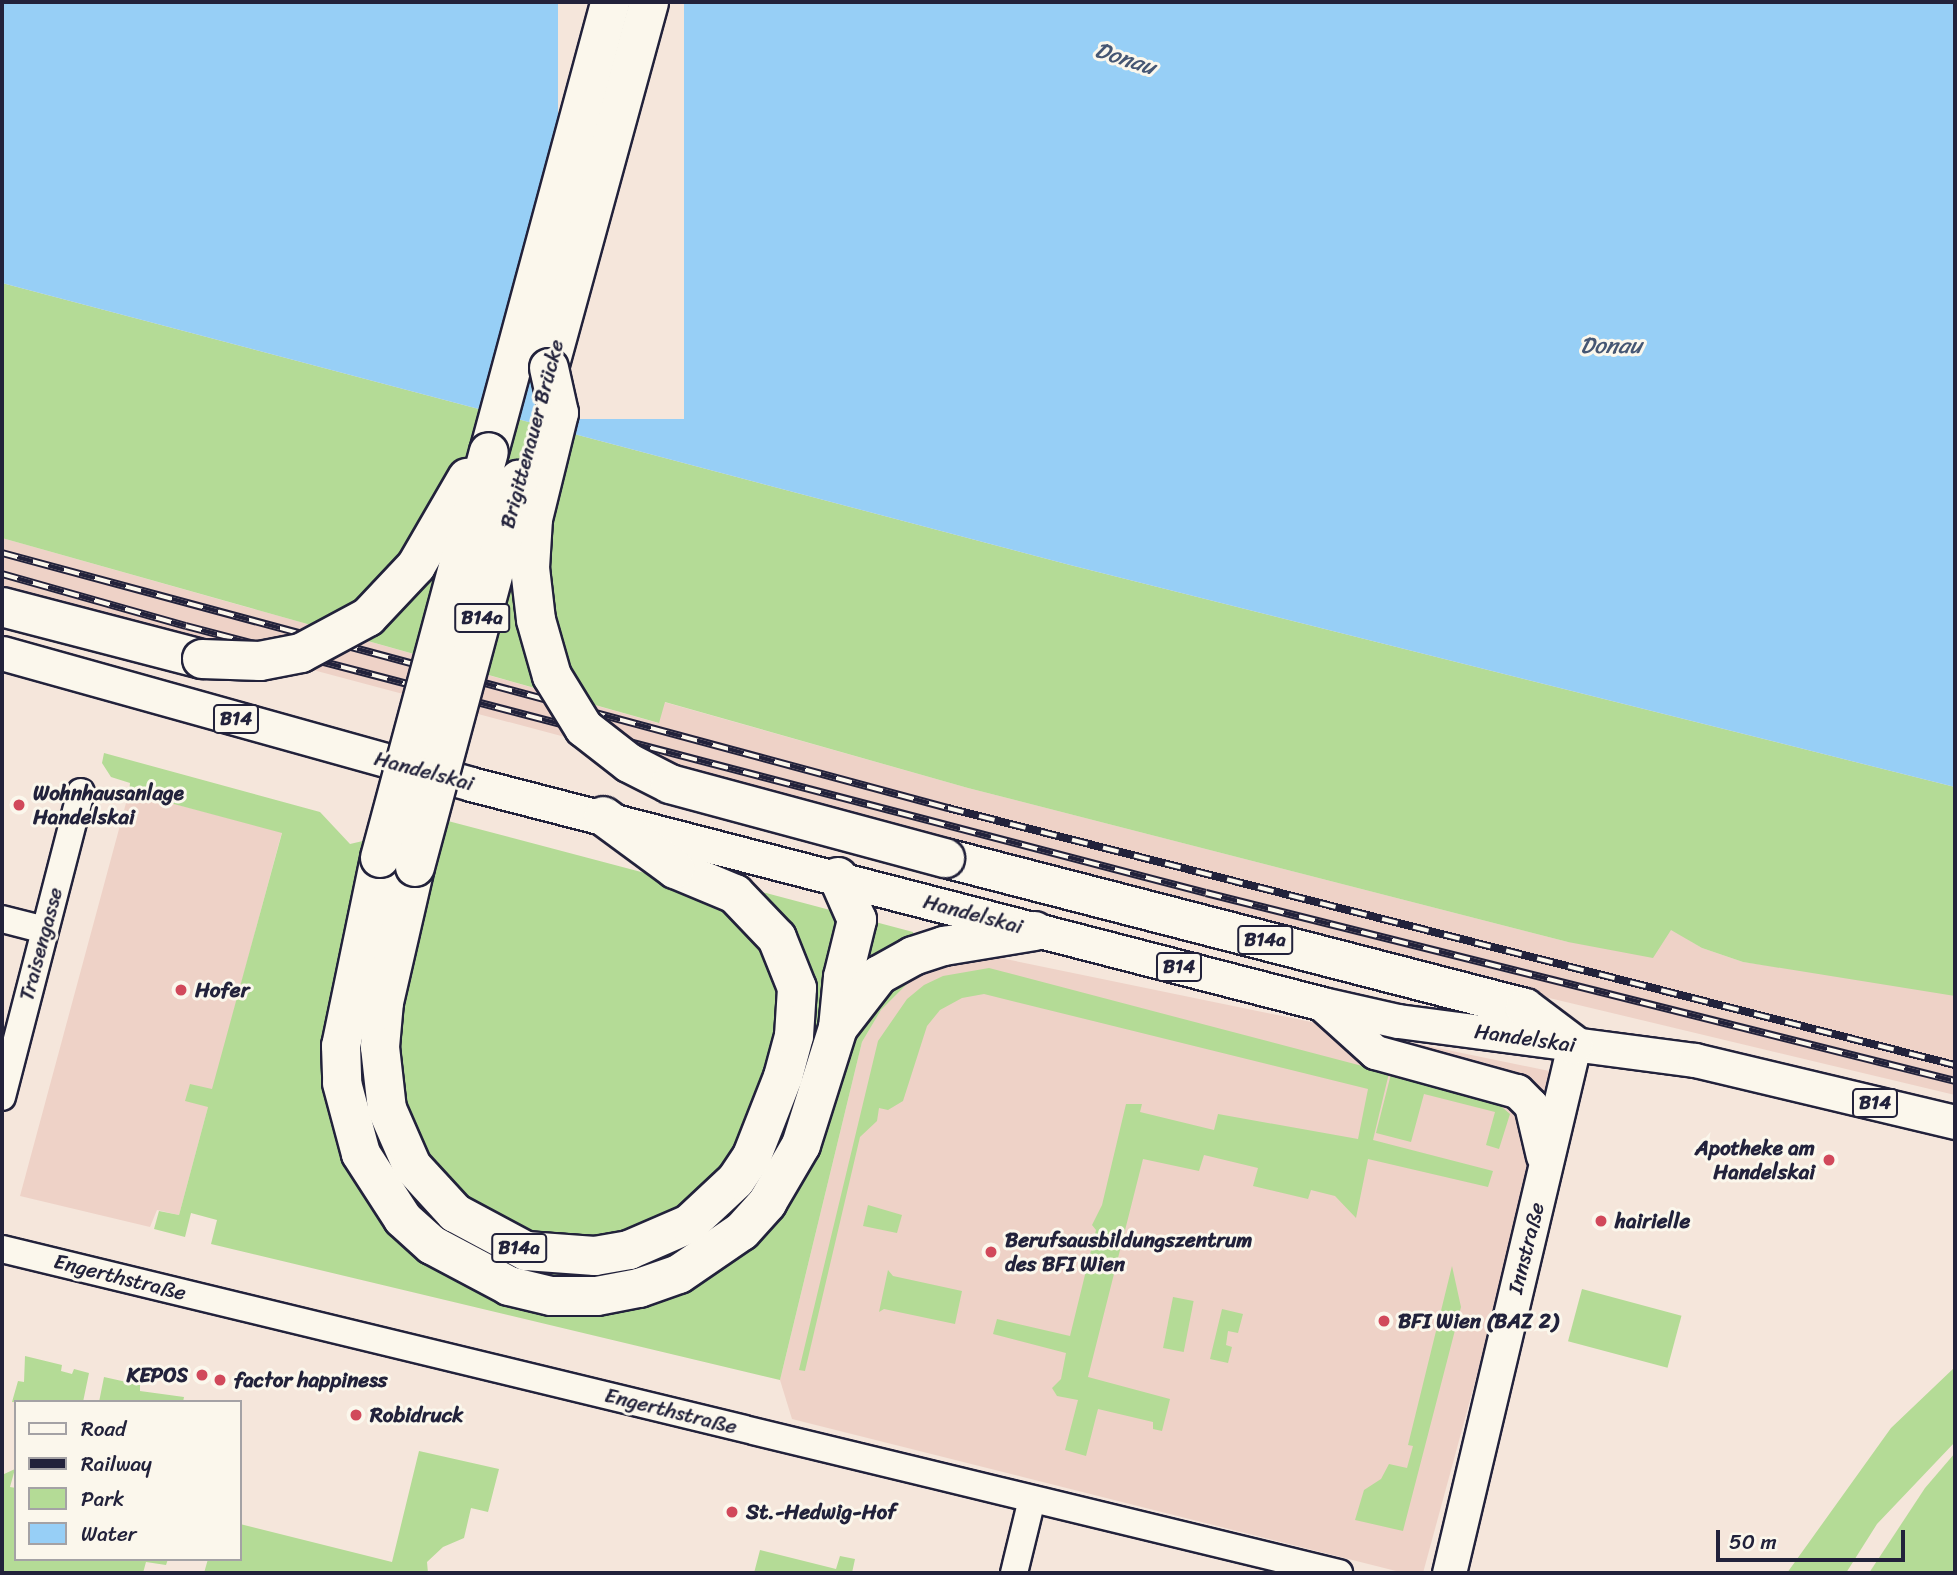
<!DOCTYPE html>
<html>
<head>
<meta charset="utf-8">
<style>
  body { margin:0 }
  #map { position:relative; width:1957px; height:1575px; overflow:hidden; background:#f5e6db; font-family:Sriracha,sans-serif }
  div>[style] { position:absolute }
  .built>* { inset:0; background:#eed2c7 }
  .green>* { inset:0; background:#b4db96; transform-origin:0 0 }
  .water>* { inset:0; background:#97cff6 }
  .pier>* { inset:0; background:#f5e6db; transform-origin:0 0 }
  .roads { filter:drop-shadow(2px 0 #22223b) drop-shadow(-2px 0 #22223b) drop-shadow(0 2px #22223b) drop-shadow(0 -2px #22223b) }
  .minor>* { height:26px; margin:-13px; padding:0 13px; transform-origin:13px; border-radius:13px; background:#fbf7ec }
  .major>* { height:33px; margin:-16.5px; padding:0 16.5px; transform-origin:16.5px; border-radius:16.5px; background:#fbf7ec }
  .highway>* { height:38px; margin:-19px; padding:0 19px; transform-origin:19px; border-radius:19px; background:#fbf7ec }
  .rail>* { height:8px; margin-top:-4px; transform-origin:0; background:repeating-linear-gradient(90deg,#fbf7ec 0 16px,#22223b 0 32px); box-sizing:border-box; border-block:2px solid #22223b }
  .bridges { filter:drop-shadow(2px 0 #22223b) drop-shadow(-2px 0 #22223b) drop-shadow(0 2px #22223b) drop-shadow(0 -2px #22223b) }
  .highway-bridge>* { height:38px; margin:-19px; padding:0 19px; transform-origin:19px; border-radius:19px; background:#fbf7ec }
  .dots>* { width:19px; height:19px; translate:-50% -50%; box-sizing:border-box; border:4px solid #fbf7ec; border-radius:50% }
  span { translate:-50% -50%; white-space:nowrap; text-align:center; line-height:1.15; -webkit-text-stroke:6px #fbf7ec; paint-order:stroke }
  .shield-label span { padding:2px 5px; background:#fbf7ec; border:2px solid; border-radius:5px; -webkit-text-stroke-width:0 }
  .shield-label { font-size:19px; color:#22223b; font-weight:700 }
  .street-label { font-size:21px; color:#22223b }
  .poi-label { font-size:21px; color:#22223b; font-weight:700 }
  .left { translate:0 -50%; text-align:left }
  .right { translate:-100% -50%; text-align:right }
  .water-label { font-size:23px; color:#455673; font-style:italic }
  .frame { position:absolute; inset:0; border:4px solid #22223b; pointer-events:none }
  .legend { position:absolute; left:14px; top:1400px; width:228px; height:161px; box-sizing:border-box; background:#fbf7ec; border:2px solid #a4a2a5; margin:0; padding:9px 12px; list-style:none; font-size:21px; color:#22223b }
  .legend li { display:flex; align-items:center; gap:14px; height:35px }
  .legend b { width:35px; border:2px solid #a4a2a5 }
  .scale { position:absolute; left:1716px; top:1530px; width:189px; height:32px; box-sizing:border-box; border:4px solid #22223b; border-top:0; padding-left:9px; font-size:21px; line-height:24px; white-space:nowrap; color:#22223b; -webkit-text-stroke:5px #fbf7ec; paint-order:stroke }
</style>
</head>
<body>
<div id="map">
  <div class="built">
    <div style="clip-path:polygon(2px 538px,658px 723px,664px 702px,968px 788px,1568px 942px,1671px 929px,1702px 948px,1743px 962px,1938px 990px,1955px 996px,1955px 1095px,1499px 986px,2px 587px)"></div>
    <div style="clip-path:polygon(129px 792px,282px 832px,179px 1215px,157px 1210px,150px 1227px,20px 1196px)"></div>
    <div style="clip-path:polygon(991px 956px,1559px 1073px,1423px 1573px,1404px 1573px,792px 1419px,780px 1380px,862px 1042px,881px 1010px,918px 973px)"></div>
  </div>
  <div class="green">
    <div style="clip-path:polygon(2px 283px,1070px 565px,1955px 787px,1955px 996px,1743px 962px,1702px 948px,1671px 930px,1653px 958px,1568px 942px,968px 788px,665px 702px,659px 723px,2px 538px)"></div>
    <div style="clip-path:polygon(104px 753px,320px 812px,350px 844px,448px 821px,645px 873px,766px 893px,913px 932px,918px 973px,881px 1010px,862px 1042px,780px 1380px,211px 1244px,217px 1220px,191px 1213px,185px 1237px,154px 1229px,159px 1211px,179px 1215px,208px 1107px,185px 1101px,190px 1084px,212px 1089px,282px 833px,129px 792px,130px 783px,111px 777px,102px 763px)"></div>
    <div style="clip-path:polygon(989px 968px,1389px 1073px,1373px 1140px,1493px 1171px,1488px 1187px,1368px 1159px,1356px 1218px,1335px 1196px,1311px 1190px,1308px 1199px,1253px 1186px,1258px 1168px,1204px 1155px,1199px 1171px,1143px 1159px,1088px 1377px,1170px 1399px,1162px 1431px,1153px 1429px,1153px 1422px,1098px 1409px,1086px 1456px,1065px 1450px,1078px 1400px,1057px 1396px,1052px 1388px,1061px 1379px,1066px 1353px,993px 1334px,997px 1319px,1070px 1336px,1096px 1230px,1092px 1225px,1102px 1205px,1126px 1104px,1142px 1104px,1140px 1112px,1214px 1130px,1218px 1114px,1358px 1139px,1368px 1089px,984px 994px,962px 998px,940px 1010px,927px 1026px,903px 1101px,888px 1110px,879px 1108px,877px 1121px,860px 1137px,805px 1371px,799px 1370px,878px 1041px,907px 999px,924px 985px,943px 976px)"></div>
    <div style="clip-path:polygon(1391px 1074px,1495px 1101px,1510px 1114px,1499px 1149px,1486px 1145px,1495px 1112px,1424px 1094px,1411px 1142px,1376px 1133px)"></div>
    <div style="clip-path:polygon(868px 1205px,902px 1215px,897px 1233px,863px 1226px)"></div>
    <div style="clip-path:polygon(1452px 1266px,1461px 1307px,1403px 1531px,1355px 1520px,1364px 1490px,1381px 1479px,1389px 1464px,1407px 1468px,1413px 1446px,1408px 1445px)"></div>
    <div style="clip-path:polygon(888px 1270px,893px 1276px,962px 1291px,955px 1324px,884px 1309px,879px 1312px)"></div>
    <div style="left:1582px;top:1289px;width:103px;height:54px;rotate:15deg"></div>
    <div style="left:1173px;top:1297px;width:21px;height:52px;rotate:11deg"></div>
    <div style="clip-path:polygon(1222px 1309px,1243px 1314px,1238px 1333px,1228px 1331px,1226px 1345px,1232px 1347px,1228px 1363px,1210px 1359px)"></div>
    <div style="clip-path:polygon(25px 1356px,62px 1365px,61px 1371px,72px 1374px,74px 1369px,89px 1373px,83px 1402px,12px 1402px,18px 1381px,24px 1382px)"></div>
    <div style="clip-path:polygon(1955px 1367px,1955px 1442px,1877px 1524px,1846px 1573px,1787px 1573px,1891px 1428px)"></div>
    <div style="clip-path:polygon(104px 1377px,140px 1385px,140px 1391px,184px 1397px,183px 1402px,99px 1402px)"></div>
    <div style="clip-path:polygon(419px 1451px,499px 1469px,488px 1512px,471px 1508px,464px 1538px,443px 1547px,427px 1562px,428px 1573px,204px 1573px,208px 1559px,240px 1559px,240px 1524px,392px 1562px)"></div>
    <div style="clip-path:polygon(1955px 1453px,1955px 1573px,1869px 1573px,1925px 1488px)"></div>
    <div style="clip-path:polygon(15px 1469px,10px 1487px,16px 1488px,16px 1559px,168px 1559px,166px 1565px,146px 1562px,143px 1573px,2px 1572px,2px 1475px)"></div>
    <div style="clip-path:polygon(760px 1550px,836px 1569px,840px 1556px,855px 1559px,852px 1573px,754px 1573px)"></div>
  </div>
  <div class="water">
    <div style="clip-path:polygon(2px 2px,1955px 2px,1955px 787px,1070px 565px,2px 283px)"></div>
  </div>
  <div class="pier">
    <div style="left:558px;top:2px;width:126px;height:417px"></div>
  </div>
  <div class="roads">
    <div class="minor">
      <div style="left:2px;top:919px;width:44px;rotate:14.3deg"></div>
      <div style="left:2px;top:1097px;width:315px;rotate:-75.5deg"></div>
      <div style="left:2px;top:1249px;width:1376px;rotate:13.62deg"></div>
      <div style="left:1014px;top:1573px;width:76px;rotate:-76.3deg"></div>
    </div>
    <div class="major">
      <div style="left:2px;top:653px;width:487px;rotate:15.6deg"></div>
      <div style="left:471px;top:784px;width:880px;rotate:14.48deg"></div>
      <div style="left:1323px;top:1004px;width:77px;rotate:12.8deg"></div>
      <div style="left:1398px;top:1021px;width:300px;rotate:7.5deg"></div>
      <div style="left:1695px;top:1060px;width:267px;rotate:13.4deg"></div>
      <div style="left:1324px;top:1006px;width:69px;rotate:42deg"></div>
      <div style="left:1375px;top:1052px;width:147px;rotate:15.4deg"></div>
      <div style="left:1517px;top:1091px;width:20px;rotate:45deg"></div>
      <div style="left:1531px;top:1105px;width:52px;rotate:76.8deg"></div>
      <div style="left:1449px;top:1573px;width:543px;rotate:-76.68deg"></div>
    </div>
    <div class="highway">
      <div style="left:549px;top:368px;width:379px;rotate:-74.7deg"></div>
      <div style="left:489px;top:452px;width:466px;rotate:-74.9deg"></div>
      <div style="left:2px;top:607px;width:207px;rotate:14.6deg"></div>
      <div style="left:380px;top:858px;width:192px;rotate:101.7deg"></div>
      <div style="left:341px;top:1046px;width:37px;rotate:88deg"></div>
      <div style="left:342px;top:1083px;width:73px;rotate:75deg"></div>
      <div style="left:361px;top:1154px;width:77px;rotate:57.1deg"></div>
      <div style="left:403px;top:1219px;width:39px;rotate:42deg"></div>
      <div style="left:432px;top:1245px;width:87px;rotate:28deg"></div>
      <div style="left:509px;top:1286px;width:43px;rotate:13.4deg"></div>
      <div style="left:551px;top:1296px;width:46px"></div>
      <div style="left:597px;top:1296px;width:43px;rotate:-10.8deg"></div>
      <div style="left:639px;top:1288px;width:42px;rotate:-19.3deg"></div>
      <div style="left:679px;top:1274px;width:76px;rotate:-34.3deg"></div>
      <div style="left:742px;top:1231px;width:38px;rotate:-48deg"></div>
      <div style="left:767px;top:1203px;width:67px;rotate:-59.6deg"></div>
      <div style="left:801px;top:1145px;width:123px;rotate:-72.5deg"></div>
      <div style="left:838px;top:1028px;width:51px;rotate:-84.4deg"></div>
      <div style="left:843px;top:977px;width:59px;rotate:-76.2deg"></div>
      <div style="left:857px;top:920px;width:47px;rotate:-113.8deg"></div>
      <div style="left:945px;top:858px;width:599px;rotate:14.5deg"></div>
      <div style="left:1525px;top:1008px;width:61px;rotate:37.1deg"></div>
      <div style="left:415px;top:867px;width:139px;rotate:102.9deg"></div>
      <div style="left:384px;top:1002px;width:45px;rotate:95.1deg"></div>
      <div style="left:380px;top:1047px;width:62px;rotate:83.6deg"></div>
      <div style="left:387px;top:1109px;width:62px;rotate:66.3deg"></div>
      <div style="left:412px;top:1166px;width:64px;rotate:47.5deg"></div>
      <div style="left:455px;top:1213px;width:81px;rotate:28.2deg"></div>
      <div style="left:526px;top:1251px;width:69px;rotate:4.1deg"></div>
      <div style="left:595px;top:1256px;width:35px;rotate:-10deg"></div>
      <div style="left:629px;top:1250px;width:65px;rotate:-23.4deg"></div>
      <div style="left:689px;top:1224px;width:64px;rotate:-43.1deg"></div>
      <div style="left:736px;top:1180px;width:29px;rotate:-56deg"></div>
      <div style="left:752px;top:1156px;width:85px;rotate:-68.6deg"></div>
      <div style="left:783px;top:1077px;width:42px;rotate:-75deg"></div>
      <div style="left:794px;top:1036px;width:48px;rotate:-86.4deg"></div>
      <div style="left:797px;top:988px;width:54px;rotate:-111.8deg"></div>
      <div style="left:777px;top:938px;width:61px;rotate:-133.7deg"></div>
      <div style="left:735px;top:894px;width:65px;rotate:-157.4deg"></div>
      <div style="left:675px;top:869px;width:89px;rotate:-143.6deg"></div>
      <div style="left:838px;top:1028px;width:67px;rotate:-52.3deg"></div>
      <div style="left:879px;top:975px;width:39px;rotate:-29deg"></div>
      <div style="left:913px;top:956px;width:33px;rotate:-18deg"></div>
      <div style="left:944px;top:946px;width:92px;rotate:-9.4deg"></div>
    </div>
  </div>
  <div class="rail">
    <div style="left:2px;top:553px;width:980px;rotate:15.09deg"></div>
    <div style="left:948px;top:808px;width:1039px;rotate:14.32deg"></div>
    <div style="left:2px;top:574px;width:191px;rotate:15.8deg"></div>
    <div style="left:186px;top:626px;width:1054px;rotate:14.67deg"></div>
    <div style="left:1206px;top:893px;width:772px;rotate:14.09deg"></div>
  </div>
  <div class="bridges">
    <div class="highway-bridge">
      <div style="left:549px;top:368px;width:46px;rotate:77.5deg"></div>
      <div style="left:559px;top:413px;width:109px;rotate:103.8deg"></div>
      <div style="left:533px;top:519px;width:49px;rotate:93.5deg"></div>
      <div style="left:530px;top:568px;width:52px;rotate:83.4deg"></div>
      <div style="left:536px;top:620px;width:58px;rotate:74.1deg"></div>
      <div style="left:552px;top:676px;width:61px;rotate:58.4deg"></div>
      <div style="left:584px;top:728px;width:57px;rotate:37.9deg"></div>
      <div style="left:629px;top:763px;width:46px;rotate:27.1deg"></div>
      <div style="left:670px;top:784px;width:285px;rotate:15.1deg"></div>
      <div style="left:202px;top:659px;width:58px;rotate:2deg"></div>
      <div style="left:260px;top:661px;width:42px;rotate:-11deg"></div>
      <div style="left:301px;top:653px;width:76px;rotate:-28.2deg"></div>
      <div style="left:368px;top:617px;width:70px;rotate:-46.7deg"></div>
      <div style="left:416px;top:566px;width:102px;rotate:-59.9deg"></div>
      <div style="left:380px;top:858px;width:420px;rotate:-75deg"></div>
      <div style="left:415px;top:867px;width:401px;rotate:-75deg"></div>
    </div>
  </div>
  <div class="dots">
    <div style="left:19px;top:805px;background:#d1495b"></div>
    <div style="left:181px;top:990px;background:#d1495b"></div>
    <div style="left:1829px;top:1160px;background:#d1495b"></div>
    <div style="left:1601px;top:1221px;background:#d1495b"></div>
    <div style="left:991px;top:1252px;background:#d1495b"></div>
    <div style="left:1384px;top:1321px;background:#d1495b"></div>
    <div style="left:202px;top:1375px;background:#d1495b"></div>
    <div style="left:220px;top:1380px;background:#d1495b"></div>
    <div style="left:356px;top:1415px;background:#d1495b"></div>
    <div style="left:732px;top:1512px;background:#d1495b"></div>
  </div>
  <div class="shield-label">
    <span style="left:482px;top:618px">B14a</span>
    <span style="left:236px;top:719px">B14</span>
    <span style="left:1265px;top:940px">B14a</span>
    <span style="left:1179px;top:967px">B14</span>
    <span style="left:1875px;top:1103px">B14</span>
    <span style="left:519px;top:1248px">B14a</span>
  </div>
  <div class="street-label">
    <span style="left:532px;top:434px;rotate:-75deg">Brigittenauer Brücke</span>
    <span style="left:424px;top:771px;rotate:15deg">Handelskai</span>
    <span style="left:973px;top:914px;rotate:15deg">Handelskai</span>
    <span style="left:41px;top:944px;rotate:-75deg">Traisengasse</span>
    <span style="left:1525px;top:1038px;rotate:8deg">Handelskai</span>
    <span style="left:1526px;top:1248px;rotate:-76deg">Innstraße</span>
    <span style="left:120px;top:1277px;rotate:14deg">Engerthstraße</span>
    <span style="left:671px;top:1411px;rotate:14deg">Engerthstraße</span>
  </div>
  <div class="poi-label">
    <span class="left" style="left:33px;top:805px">Wohnhausanlage<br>Handelskai</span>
    <span class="left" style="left:195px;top:990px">Hofer</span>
    <span class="right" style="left:1815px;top:1160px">Apotheke am<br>Handelskai</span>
    <span class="left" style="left:1615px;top:1221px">hairielle</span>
    <span class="left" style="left:1005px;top:1252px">Berufsausbildungszentrum<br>des BFI Wien</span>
    <span class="left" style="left:1398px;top:1321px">BFI Wien (BAZ 2)</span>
    <span class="right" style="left:188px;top:1375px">KEPOS</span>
    <span class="left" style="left:234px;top:1380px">factor happiness</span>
    <span class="left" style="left:370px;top:1415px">Robidruck</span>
    <span class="left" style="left:746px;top:1512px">St.-Hedwig-Hof</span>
  </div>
  <div class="water-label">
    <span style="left:1125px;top:59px;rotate:18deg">Donau</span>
    <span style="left:1611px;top:346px">Donau</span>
  </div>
  <div class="frame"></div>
  <ul class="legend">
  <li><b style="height:9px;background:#fbf7ec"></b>Road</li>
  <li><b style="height:9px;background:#22223b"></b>Railway</li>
  <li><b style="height:19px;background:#b4db96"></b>Park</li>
  <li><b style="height:19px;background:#97cff6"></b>Water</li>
  </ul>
  <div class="scale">50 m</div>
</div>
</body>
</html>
